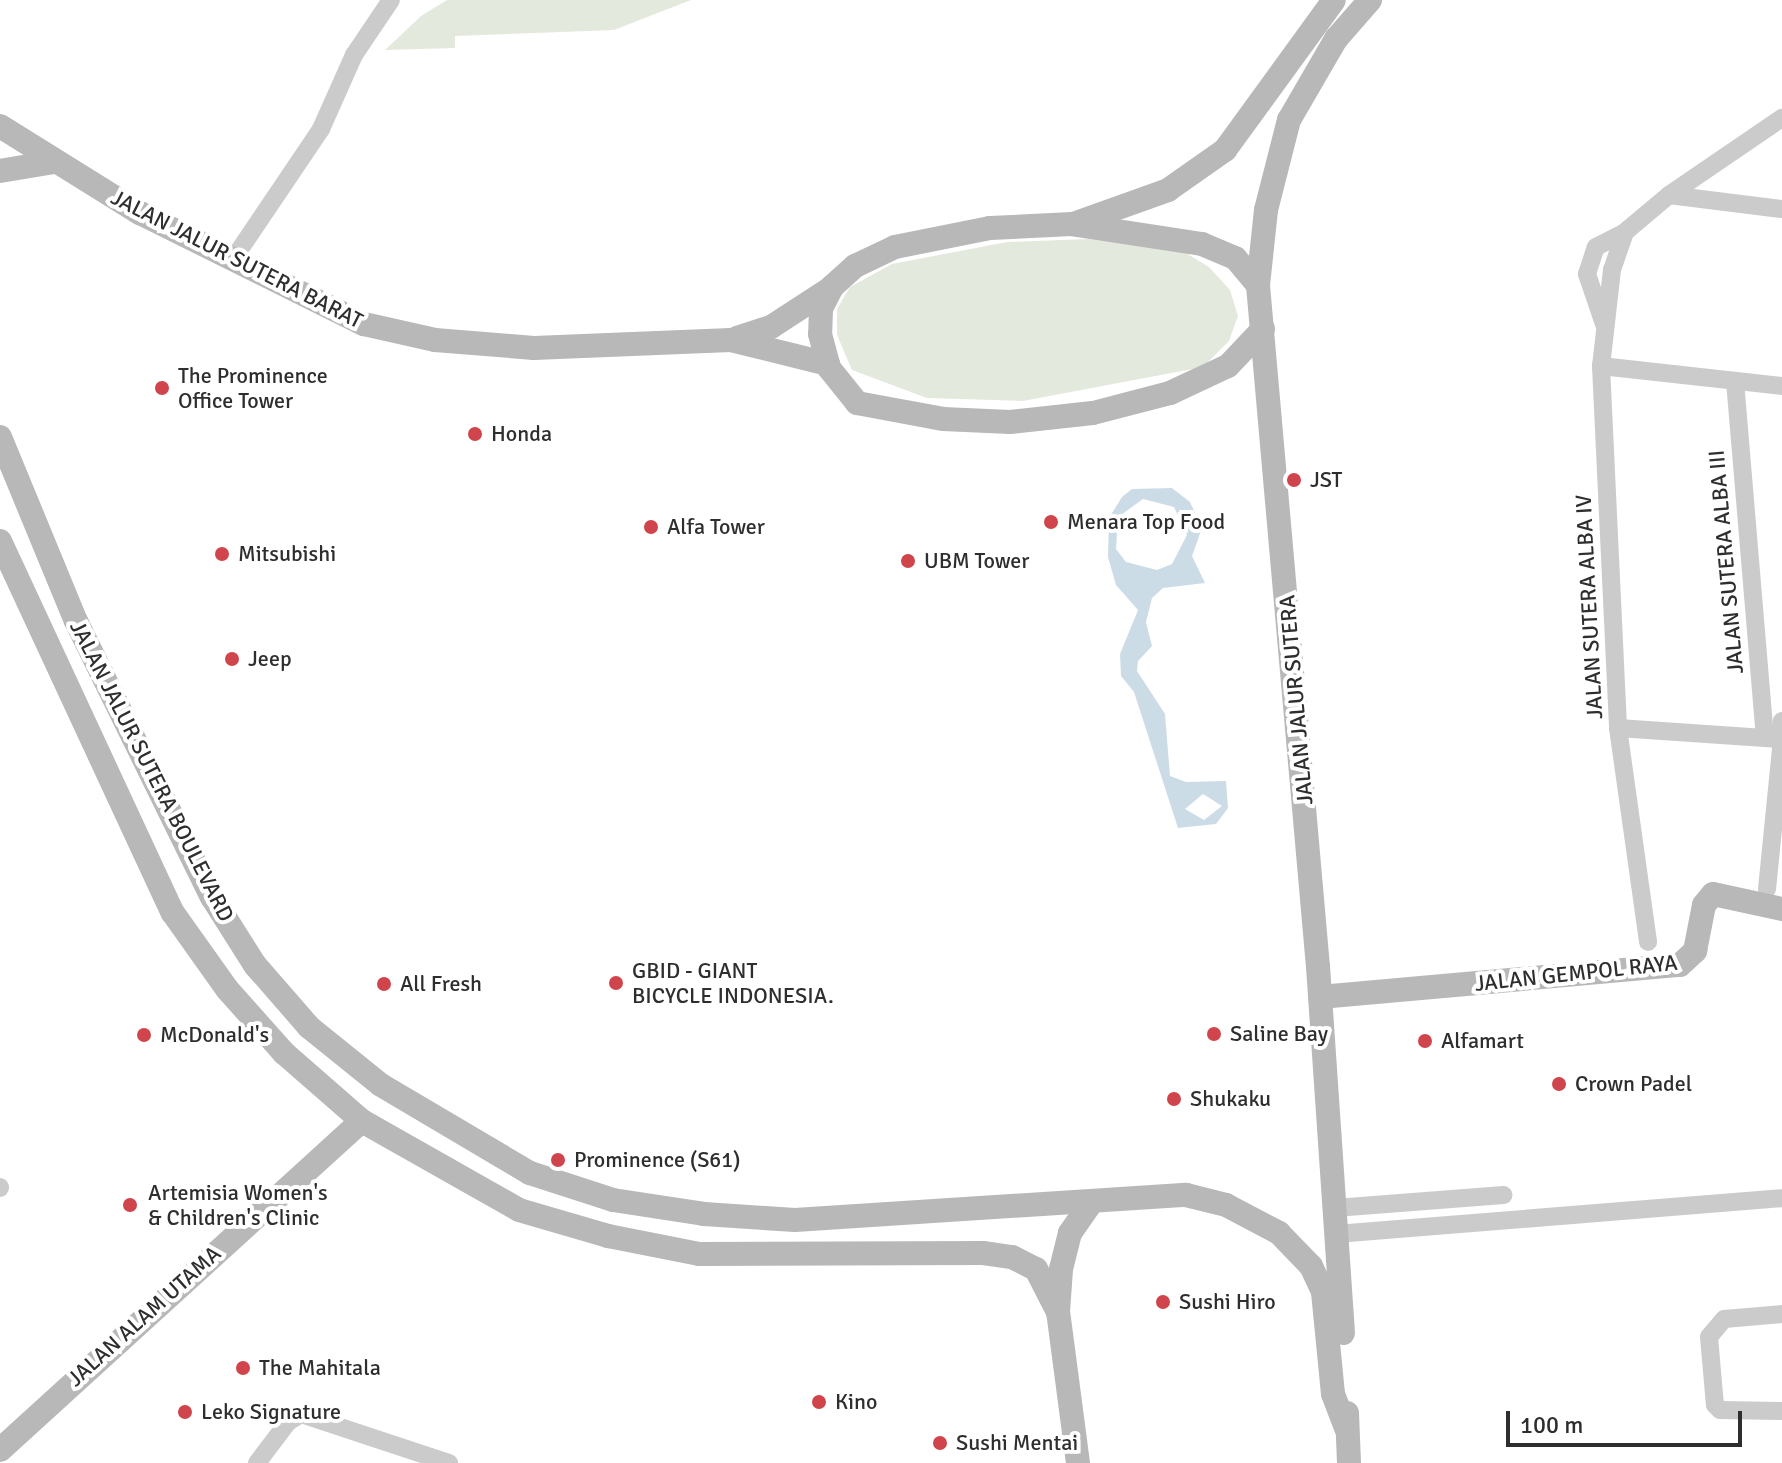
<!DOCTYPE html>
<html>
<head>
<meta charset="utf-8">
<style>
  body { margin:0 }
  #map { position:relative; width:1782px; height:1463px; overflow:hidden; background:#fff; font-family:Signika,sans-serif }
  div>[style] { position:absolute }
  .green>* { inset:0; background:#e4e9dd }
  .water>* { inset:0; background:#ccdce7 }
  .street>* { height:18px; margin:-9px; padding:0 9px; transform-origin:9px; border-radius:9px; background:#cbcbcb }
  .secondary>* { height:24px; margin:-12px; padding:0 12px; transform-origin:12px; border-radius:12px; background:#b8b8b8 }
  .dots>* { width:22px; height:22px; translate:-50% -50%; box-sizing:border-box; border:4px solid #fff; border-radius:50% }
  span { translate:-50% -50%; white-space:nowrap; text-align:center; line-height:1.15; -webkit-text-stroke:8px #fff; paint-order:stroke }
  .street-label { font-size:22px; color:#2e2e2e }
  .poi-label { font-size:22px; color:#2e2e2e }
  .left { translate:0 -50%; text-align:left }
  .scale { position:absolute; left:1506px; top:1411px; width:236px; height:36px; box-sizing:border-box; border:4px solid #2e2e2e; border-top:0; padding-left:10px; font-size:24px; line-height:28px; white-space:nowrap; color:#2e2e2e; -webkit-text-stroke:6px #fff; paint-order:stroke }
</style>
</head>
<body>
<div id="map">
  <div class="green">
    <div style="clip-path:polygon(447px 0,691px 0,614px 30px,455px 36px,455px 48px,385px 50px,421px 16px)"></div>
    <div style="clip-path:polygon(1088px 239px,1184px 252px,1209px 267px,1230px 290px,1238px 316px,1229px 341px,1203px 367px,1023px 401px,927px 398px,852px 370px,837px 335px,837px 309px,850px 287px,892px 264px,1007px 242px)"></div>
  </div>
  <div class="water">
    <div style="clip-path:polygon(evenodd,1172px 488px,1190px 502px,1202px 528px,1192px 556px,1205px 583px,1163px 588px,1152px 598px,1146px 622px,1152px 646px,1138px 661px,1137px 671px,1165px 714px,1170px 776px,1186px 782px,1226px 781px,1228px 808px,1216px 824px,1178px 828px,1134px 692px,1121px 676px,1120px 654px,1138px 610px,1116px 585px,1108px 557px,1109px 518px,1122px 497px,1132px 489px,1172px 488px,1143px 499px,1174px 507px,1187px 535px,1172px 564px,1157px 570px,1126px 562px,1116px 549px,1118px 517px,1143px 499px,1172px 488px,1203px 794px,1222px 806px,1204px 820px,1185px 809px,1203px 794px)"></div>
  </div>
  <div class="street">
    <div style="left:1669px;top:195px;width:114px;rotate:7.1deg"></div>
    <div style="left:1625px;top:232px;width:40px;rotate:108.9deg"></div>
    <div style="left:1612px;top:270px;width:97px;rotate:96.5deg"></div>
    <div style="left:1601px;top:366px;width:362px;rotate:87.3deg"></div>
    <div style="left:1618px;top:728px;width:216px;rotate:82deg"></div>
    <div style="left:232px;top:261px;width:159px;rotate:-56deg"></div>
    <div style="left:321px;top:129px;width:81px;rotate:-66deg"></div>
    <div style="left:354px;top:55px;width:66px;rotate:-56.1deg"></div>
    <div style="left:1604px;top:324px;width:53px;rotate:-108.8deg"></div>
    <div style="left:1587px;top:274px;width:28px;rotate:-72deg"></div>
    <div style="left:1596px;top:247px;width:33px;rotate:-27deg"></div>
    <div style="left:1625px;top:232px;width:57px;rotate:-40.1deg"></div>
    <div style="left:1669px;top:195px;width:137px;rotate:-34.3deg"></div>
    <div style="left:1601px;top:366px;width:182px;rotate:6.3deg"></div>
    <div style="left:1735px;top:381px;width:358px;rotate:85.2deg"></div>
    <div style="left:1618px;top:728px;width:162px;rotate:3.9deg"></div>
    <div style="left:1780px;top:739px;width:18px;rotate:-84deg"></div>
    <div style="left:1767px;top:889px;width:151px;rotate:-84.3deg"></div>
    <div style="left:0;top:1187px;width:1px;rotate:90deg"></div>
    <div style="left:1335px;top:1208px;width:169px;rotate:-4.4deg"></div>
    <div style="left:1336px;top:1234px;width:447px;rotate:-4.6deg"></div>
    <div style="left:1782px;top:1314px;width:58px;rotate:175.1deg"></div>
    <div style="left:1724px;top:1319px;width:23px;rotate:130deg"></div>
    <div style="left:1709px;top:1337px;width:68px;rotate:85deg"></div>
    <div style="left:1715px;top:1405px;width:7px;rotate:45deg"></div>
    <div style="left:1720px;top:1410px;width:62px;rotate:0.9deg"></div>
    <div style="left:257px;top:1463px;width:51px;rotate:-52.9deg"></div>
    <div style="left:288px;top:1422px;width:15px;rotate:-32deg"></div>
    <div style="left:301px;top:1414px;width:156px;rotate:18.3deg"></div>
  </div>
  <div class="secondary">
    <div style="left:0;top:126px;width:165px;rotate:31.9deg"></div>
    <div style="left:140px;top:213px;width:250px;rotate:26.4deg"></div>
    <div style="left:364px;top:324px;width:73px;rotate:12.7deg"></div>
    <div style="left:435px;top:340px;width:99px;rotate:4.6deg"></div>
    <div style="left:534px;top:348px;width:197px;rotate:-2.3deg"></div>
    <div style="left:731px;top:340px;width:100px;rotate:13.9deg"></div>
    <div style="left:0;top:171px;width:55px;rotate:-9.5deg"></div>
    <div style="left:1076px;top:223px;width:98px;rotate:-19.7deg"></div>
    <div style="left:1168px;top:190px;width:70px;rotate:-35.1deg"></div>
    <div style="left:1225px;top:150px;width:185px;rotate:-54deg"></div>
    <div style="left:1258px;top:285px;width:35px;rotate:-130deg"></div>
    <div style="left:1235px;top:258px;width:36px;rotate:-157deg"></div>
    <div style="left:1202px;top:244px;width:132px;rotate:-171.3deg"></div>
    <div style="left:1072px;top:224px;width:82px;rotate:177.2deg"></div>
    <div style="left:990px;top:228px;width:97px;rotate:168.7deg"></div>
    <div style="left:895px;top:247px;width:44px;rotate:154.6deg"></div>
    <div style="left:855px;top:266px;width:31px;rotate:138deg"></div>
    <div style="left:832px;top:287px;width:25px;rotate:117deg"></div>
    <div style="left:821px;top:309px;width:25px;rotate:92deg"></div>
    <div style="left:820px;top:334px;width:35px;rotate:75deg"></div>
    <div style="left:829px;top:368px;width:45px;rotate:51.3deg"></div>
    <div style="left:857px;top:403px;width:87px;rotate:10.5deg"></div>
    <div style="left:943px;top:419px;width:67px;rotate:2.6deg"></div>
    <div style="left:1010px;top:422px;width:83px;rotate:-6.2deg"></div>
    <div style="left:1093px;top:413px;width:80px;rotate:-14.6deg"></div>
    <div style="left:1170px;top:393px;width:64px;rotate:-25deg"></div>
    <div style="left:1228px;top:366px;width:51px;rotate:-46.6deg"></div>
    <div style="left:737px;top:338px;width:36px;rotate:-18deg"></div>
    <div style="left:771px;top:327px;width:72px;rotate:-33deg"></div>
    <div style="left:0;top:437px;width:199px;rotate:67.6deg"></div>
    <div style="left:76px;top:621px;width:308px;rotate:63.8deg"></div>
    <div style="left:212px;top:897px;width:80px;rotate:57.7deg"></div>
    <div style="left:255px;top:965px;width:82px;rotate:48.9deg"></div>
    <div style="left:309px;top:1027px;width:92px;rotate:38.9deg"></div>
    <div style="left:381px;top:1085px;width:173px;rotate:30.6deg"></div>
    <div style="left:530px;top:1173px;width:87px;rotate:18deg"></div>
    <div style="left:613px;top:1200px;width:92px;rotate:8.7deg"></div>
    <div style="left:704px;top:1214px;width:91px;rotate:3.8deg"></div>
    <div style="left:795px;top:1220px;width:392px;rotate:-3.7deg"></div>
    <div style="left:1186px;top:1195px;width:41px;rotate:14deg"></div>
    <div style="left:1226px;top:1205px;width:60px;rotate:27.8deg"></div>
    <div style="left:1279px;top:1233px;width:46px;rotate:45.9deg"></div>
    <div style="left:1311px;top:1266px;width:29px;rotate:65deg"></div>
    <div style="left:1323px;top:1292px;width:102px;rotate:84.4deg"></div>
    <div style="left:1333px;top:1394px;width:36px;rotate:69deg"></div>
    <div style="left:0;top:541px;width:410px;rotate:65.1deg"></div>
    <div style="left:173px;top:913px;width:93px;rotate:54.6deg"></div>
    <div style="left:227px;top:989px;width:86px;rotate:48.3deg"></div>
    <div style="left:284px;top:1053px;width:103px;rotate:41.1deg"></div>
    <div style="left:362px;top:1121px;width:180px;rotate:29.5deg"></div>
    <div style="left:519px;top:1210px;width:93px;rotate:16.3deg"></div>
    <div style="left:608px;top:1236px;width:93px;rotate:11.2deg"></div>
    <div style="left:699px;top:1254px;width:284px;rotate:-0.2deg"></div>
    <div style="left:983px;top:1253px;width:29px;rotate:8deg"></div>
    <div style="left:1012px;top:1257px;width:27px;rotate:27deg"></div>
    <div style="left:1036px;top:1269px;width:48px;rotate:62.9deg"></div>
    <div style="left:1320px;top:997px;width:361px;rotate:-5.1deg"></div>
    <div style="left:1680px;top:965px;width:21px;rotate:-43deg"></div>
    <div style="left:1695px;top:951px;width:47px;rotate:-78.9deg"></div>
    <div style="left:1704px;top:905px;width:14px;rotate:-51deg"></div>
    <div style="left:1713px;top:894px;width:71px;rotate:12.3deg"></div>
    <div style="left:1343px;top:1333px;width:367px;rotate:-93.9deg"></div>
    <div style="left:1318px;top:967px;width:685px;rotate:-95.03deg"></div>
    <div style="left:1258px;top:285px;width:75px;rotate:-83.9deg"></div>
    <div style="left:1266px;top:210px;width:93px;rotate:-75.7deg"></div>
    <div style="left:1289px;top:120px;width:94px;rotate:-59.9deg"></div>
    <div style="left:1336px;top:39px;width:52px;rotate:-48.9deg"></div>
    <div style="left:1347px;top:1413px;width:50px;rotate:87.7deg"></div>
    <div style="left:0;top:1450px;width:489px;rotate:-42.3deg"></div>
    <div style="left:1078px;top:1463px;width:152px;rotate:-97.5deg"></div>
    <div style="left:1058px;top:1312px;width:43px;rotate:-86deg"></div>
    <div style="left:1061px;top:1269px;width:37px;rotate:-76deg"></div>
    <div style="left:1070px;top:1233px;width:38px;rotate:-55deg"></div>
  </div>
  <div class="dots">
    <div style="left:162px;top:388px;background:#d0454c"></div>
    <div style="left:475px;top:434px;background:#d0454c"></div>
    <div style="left:1294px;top:480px;background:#d0454c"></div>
    <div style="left:1051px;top:522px;background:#d0454c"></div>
    <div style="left:651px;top:527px;background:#d0454c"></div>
    <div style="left:222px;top:554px;background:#d0454c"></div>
    <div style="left:908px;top:561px;background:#d0454c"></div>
    <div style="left:232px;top:659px;background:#d0454c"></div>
    <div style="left:616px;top:983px;background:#d0454c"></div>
    <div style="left:384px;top:984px;background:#d0454c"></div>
    <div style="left:1214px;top:1034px;background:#d0454c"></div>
    <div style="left:144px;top:1035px;background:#d0454c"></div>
    <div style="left:1425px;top:1041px;background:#d0454c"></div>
    <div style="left:1559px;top:1084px;background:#d0454c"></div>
    <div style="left:1174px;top:1099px;background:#d0454c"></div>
    <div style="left:558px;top:1160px;background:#d0454c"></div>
    <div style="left:130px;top:1205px;background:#d0454c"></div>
    <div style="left:1163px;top:1302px;background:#d0454c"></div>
    <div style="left:243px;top:1368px;background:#d0454c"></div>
    <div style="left:819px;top:1402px;background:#d0454c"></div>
    <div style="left:185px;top:1412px;background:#d0454c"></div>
    <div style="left:940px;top:1443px;background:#d0454c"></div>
  </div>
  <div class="street-label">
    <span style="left:237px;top:259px;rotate:27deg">JALAN JALUR SUTERA BARAT</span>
    <span style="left:1726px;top:562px;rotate:-95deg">JALAN SUTERA ALBA III</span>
    <span style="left:1589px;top:607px;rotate:-93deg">JALAN SUTERA ALBA IV</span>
    <span style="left:1296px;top:700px;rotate:-95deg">JALAN JALUR SUTERA</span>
    <span style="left:152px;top:771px;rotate:63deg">JALAN JALUR SUTERA BOULEVARD</span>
    <span style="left:1576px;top:973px;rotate:-6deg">JALAN GEMPOL RAYA</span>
    <span style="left:144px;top:1316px;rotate:-42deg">JALAN ALAM UTAMA</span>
  </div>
  <div class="poi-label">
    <span class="left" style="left:178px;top:388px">The Prominence<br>Office Tower</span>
    <span class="left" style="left:491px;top:434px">Honda</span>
    <span class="left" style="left:1310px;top:480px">JST</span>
    <span class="left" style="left:1067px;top:522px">Menara Top Food</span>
    <span class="left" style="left:667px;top:527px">Alfa Tower</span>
    <span class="left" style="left:238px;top:554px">Mitsubishi</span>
    <span class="left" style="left:924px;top:561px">UBM Tower</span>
    <span class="left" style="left:248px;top:659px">Jeep</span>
    <span class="left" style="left:632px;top:983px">GBID - GIANT<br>BICYCLE INDONESIA.</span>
    <span class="left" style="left:400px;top:984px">All Fresh</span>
    <span class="left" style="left:1230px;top:1034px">Saline Bay</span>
    <span class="left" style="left:160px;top:1035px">McDonald's</span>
    <span class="left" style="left:1441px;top:1041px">Alfamart</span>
    <span class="left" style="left:1575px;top:1084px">Crown Padel</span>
    <span class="left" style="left:1190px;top:1099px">Shukaku</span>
    <span class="left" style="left:574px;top:1160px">Prominence (S61)</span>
    <span class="left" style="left:148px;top:1205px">Artemisia Women's<br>&amp; Children's Clinic</span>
    <span class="left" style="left:1179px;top:1302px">Sushi Hiro</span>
    <span class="left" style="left:259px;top:1368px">The Mahitala</span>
    <span class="left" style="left:835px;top:1402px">Kino</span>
    <span class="left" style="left:201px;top:1412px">Leko Signature</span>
    <span class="left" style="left:956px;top:1443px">Sushi Mentai</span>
  </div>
  <div class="scale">100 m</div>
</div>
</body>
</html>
